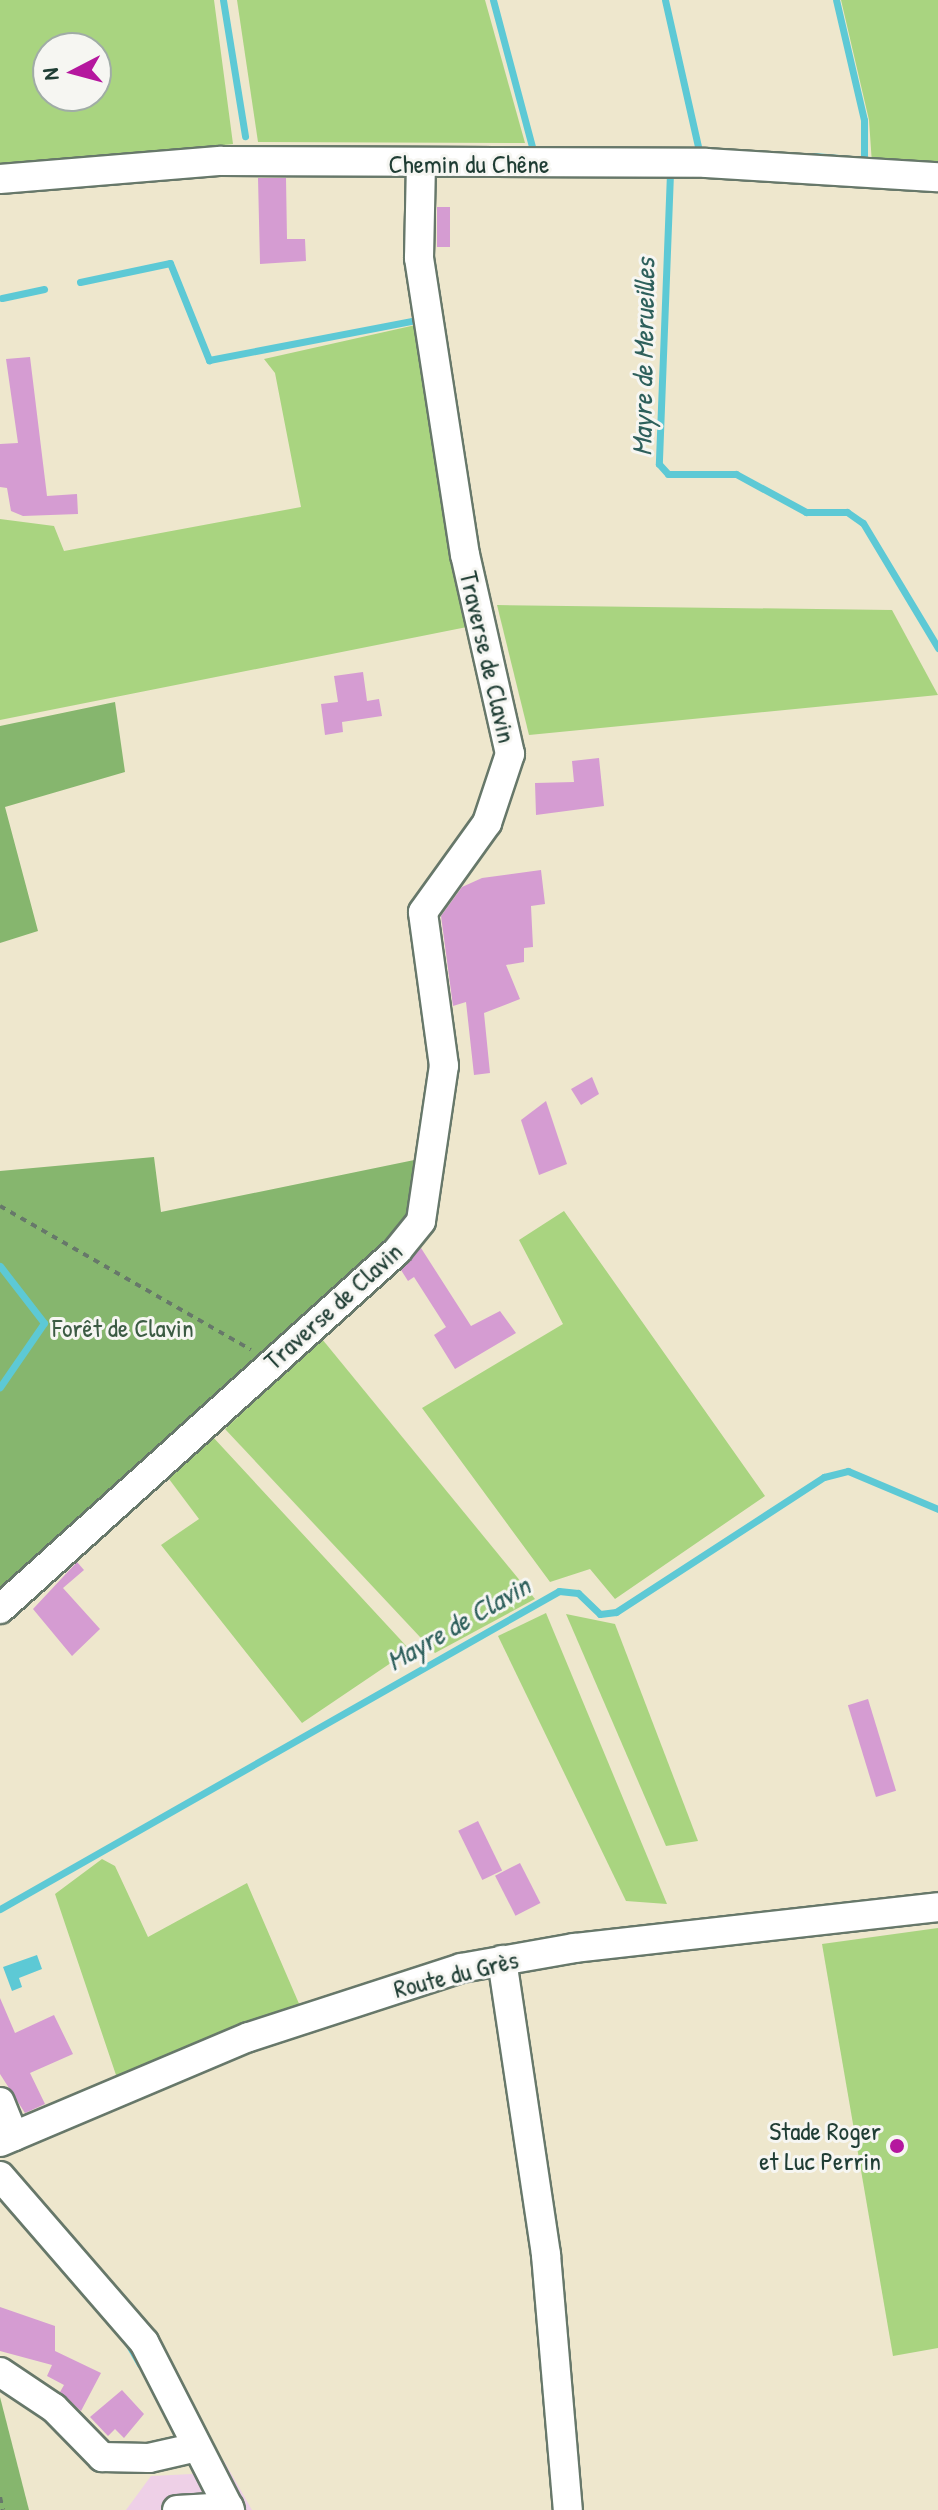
<!DOCTYPE html>
<html>
<head>
<meta charset="utf-8">
<style>
  body { margin:0 }
  #map { position:relative; width:938px; height:2510px; overflow:hidden; background:#eee7cd; font-family:"Patrick Hand",sans-serif }
  div>[style] { position:absolute }
  .built>* { inset:0; background:#eed0e7 }
  .green>* { inset:0; background:#a9d480 }
  .forest>* { inset:0; background:#86b66e }
  .water>* { inset:0; background:#5dc9d5 }
  .stream>* { height:7px; margin:-3.5px; padding:0 3.5px; transform-origin:3.5px; border-radius:3.5px; background:#5dc9d5 }
  .building>* { inset:0; background:#d59cd2; transform-origin:0 0 }
  .path>* { height:4px; margin-top:-2px; transform-origin:0; background:repeating-linear-gradient(90deg,#67786a 0 6px,transparent 0 12px) }
  .roads { filter:drop-shadow(2px 0 #67786a) drop-shadow(-2px 0 #67786a) drop-shadow(0 2px #67786a) drop-shadow(0 -2px #67786a) }
  .minor>* { height:28px; margin:-14px; padding:0 14px; transform-origin:14px; border-radius:14px; background:#fff }
  .dots>* { width:22px; height:22px; translate:-50% -50%; box-sizing:border-box; border:4px solid #f6f6f2; border-radius:50% }
  span { translate:-50% -50%; white-space:nowrap; text-align:center; line-height:1.15; -webkit-text-stroke:6px #f6f6f2; paint-order:stroke }
  .street-label { font-size:26px; color:#1f3d34 }
  .park-label { font-size:26px; color:#3b5b43 }
  .poi-label { font-size:26px; color:#1f3d34 }
  .right { translate:-100% -50%; text-align:right }
  .water-label { font-size:28px; color:#2e605c; font-style:italic }
  .north { position:absolute; left:32px; top:32px; width:80px; height:80px; box-sizing:border-box; background:#f6f6f2; border:2px solid #a0aca6; border-radius:50%; rotate:264deg; font-size:22px; font-weight:700; line-height:32px; text-align:center; color:#1f3d34 }
  .north::after { content:''; display:block; margin:auto; width:28px; height:36px; background:#b5179e; clip-path:polygon(50% 0,100% 100%,50% 72%,0 100%) }
</style>
</head>
<body>
<div id="map">
  <div class="built">
    <div style="clip-path:polygon(224px 2461px,252px 2510px,126px 2510px,151px 2476px,192px 2474px)"></div>
  </div>
  <div class="green">
    <div style="clip-path:polygon(evenodd,0 0,214px 0,233px 144px,0 169px,0 0,48px 48px,96px 48px,96px 96px,48px 96px,48px 48px)"></div>
    <div style="clip-path:polygon(237px 0,485px 0,525px 143px,258px 142px)"></div>
    <div style="clip-path:polygon(841px 0,938px 0,938px 170px,872px 164px,869px 120px)"></div>
    <div style="clip-path:polygon(420px 324px,472px 626px,0 720px,0 519px,54px 526px,64px 551px,301px 507px,275px 373px,264px 359px)"></div>
    <div style="clip-path:polygon(497px 605px,892px 610px,938px 695px,529px 735px)"></div>
    <div style="clip-path:polygon(564px 1211px,765px 1496px,615px 1599px,590px 1569px,550px 1582px,422px 1408px,563px 1324px,519px 1240px)"></div>
    <div style="clip-path:polygon(322px 1339px,535px 1599px,435px 1653px,225px 1429px)"></div>
    <div style="clip-path:polygon(212px 1436px,410px 1650px,302px 1723px,161px 1545px,199px 1519px,169px 1479px)"></div>
    <div style="clip-path:polygon(546px 1613px,667px 1904px,626px 1901px,498px 1636px)"></div>
    <div style="clip-path:polygon(566px 1614px,615px 1624px,698px 1841px,666px 1846px)"></div>
    <div style="clip-path:polygon(102px 1859px,115px 1866px,148px 1937px,247px 1883px,300px 2006px,117px 2078px,55px 1894px)"></div>
    <div style="clip-path:polygon(938px 1928px,938px 2348px,893px 2356px,822px 1944px)"></div>
  </div>
  <div class="forest">
    <div style="clip-path:polygon(115px 702px,125px 772px,5px 807px,38px 931px,0 943px,0 726px)"></div>
    <div style="clip-path:polygon(154px 1157px,161px 1212px,424px 1158px,412px 1214px,383px 1245px,262px 1364px,0 1593px,0 1171px)"></div>
    <div style="clip-path:polygon(0 2397px,29px 2510px,0 2510px)"></div>
  </div>
  <div class="water">
    <div style="clip-path:polygon(37px 1955px,42px 1969px,19px 1978px,22px 1987px,12px 1991px,3px 1967px)"></div>
  </div>
  <div class="stream">
    <div style="left:223px;top:0;width:138px;rotate:80.8deg"></div>
    <div style="left:493px;top:0;width:159px;rotate:75.1deg"></div>
    <div style="left:665px;top:0;width:159px;rotate:77.3deg"></div>
    <div style="left:814px;top:156px;width:50px;rotate:4.6deg"></div>
    <div style="left:864px;top:160px;width:40px;rotate:-90deg"></div>
    <div style="left:864px;top:120px;width:123px;rotate:-103.1deg"></div>
    <div style="left:670px;top:173px;width:291px;rotate:92.2deg"></div>
    <div style="left:659px;top:464px;width:13px;rotate:48deg"></div>
    <div style="left:668px;top:474px;width:68px"></div>
    <div style="left:736px;top:474px;width:80px;rotate:28.5deg"></div>
    <div style="left:806px;top:512px;width:41px"></div>
    <div style="left:847px;top:512px;width:19px;rotate:35deg"></div>
    <div style="left:863px;top:523px;width:146px;rotate:59deg"></div>
    <div style="left:80px;top:282px;width:92px;rotate:-11.9deg"></div>
    <div style="left:170px;top:263px;width:105px;rotate:68.1deg"></div>
    <div style="left:209px;top:360px;width:212px;rotate:-10.9deg"></div>
    <div style="left:2px;top:298px;width:43px;rotate:-12.1deg"></div>
    <div style="left:0;top:1266px;width:72px;rotate:52.3deg"></div>
    <div style="left:44px;top:1323px;width:78px;rotate:124.5deg"></div>
    <div style="left:0;top:1909px;width:643px;rotate:-29.63deg"></div>
    <div style="left:559px;top:1591px;width:19px;rotate:6deg"></div>
    <div style="left:578px;top:1593px;width:30px;rotate:44deg"></div>
    <div style="left:600px;top:1614px;width:16px;rotate:-7deg"></div>
    <div style="left:616px;top:1612px;width:248px;rotate:-33deg"></div>
    <div style="left:824px;top:1477px;width:25px;rotate:-14deg"></div>
    <div style="left:848px;top:1471px;width:98px;rotate:22.9deg"></div>
    <div style="left:126px;top:2340px;width:28px;rotate:60deg"></div>
  </div>
  <div class="building">
    <div style="clip-path:polygon(258px 178px,286px 178px,287px 239px,305px 239px,306px 261px,260px 264px)"></div>
    <div style="left:437px;top:207px;width:13px;height:40px"></div>
    <div style="clip-path:polygon(30px 357px,47px 496px,77px 494px,78px 514px,23px 516px,11px 511px,7px 488px,0 487px,0 444px,18px 443px,6px 359px)"></div>
    <div style="clip-path:polygon(363px 672px,367px 701px,379px 699px,382px 716px,342px 722px,343px 732px,325px 735px,321px 704px,338px 702px,334px 676px)"></div>
    <div style="clip-path:polygon(599px 758px,604px 806px,536px 815px,535px 783px,574px 782px,572px 761px)"></div>
    <div style="clip-path:polygon(541px 870px,545px 904px,531px 906px,533px 947px,524px 948px,524px 962px,506px 965px,520px 999px,484px 1013px,490px 1073px,474px 1075px,466px 1002px,453px 1006px,441px 916px,462px 887px,482px 878px)"></div>
    <div style="clip-path:polygon(592px 1077px,599px 1094px,581px 1105px,571px 1089px)"></div>
    <div style="clip-path:polygon(546px 1101px,567px 1164px,539px 1175px,521px 1120px)"></div>
    <div style="clip-path:polygon(421px 1248px,471px 1326px,500px 1311px,516px 1333px,455px 1369px,434px 1335px,446px 1327px,414px 1277px,408px 1281px,401px 1270px)"></div>
    <div style="clip-path:polygon(77px 1562px,84px 1570px,63px 1588px,100px 1629px,72px 1656px,33px 1609px)"></div>
    <div style="left:868px;top:1699px;width:96px;height:21px;rotate:73deg"></div>
    <div style="left:478px;top:1821px;width:55px;height:22px;rotate:64deg"></div>
    <div style="left:520px;top:1863px;width:45px;height:28px;rotate:63deg"></div>
    <div style="clip-path:polygon(0 1998px,15px 2033px,54px 2015px,73px 2054px,30px 2073px,45px 2104px,25px 2113px,0 2074px)"></div>
    <div style="clip-path:polygon(0 2307px,55px 2326px,55px 2351px,101px 2373px,81px 2411px,60px 2392px,64px 2385px,47px 2376px,52px 2365px,0 2351px)"></div>
    <div style="clip-path:polygon(122px 2390px,144px 2414px,124px 2438px,115px 2429px,108px 2436px,90px 2417px)"></div>
  </div>
  <div class="path">
    <div style="left:0;top:1206px;width:289px;rotate:29.8deg"></div>
    <div style="left:0;top:2497px;width:13px;rotate:77deg"></div>
  </div>
  <div class="roads">
    <div class="minor">
      <div style="left:0;top:179px;width:222px;rotate:-4.7deg"></div>
      <div style="left:221px;top:161px;width:485px;rotate:0.2deg"></div>
      <div style="left:706px;top:163px;width:232px;rotate:3.5deg"></div>
      <div style="left:0;top:1609px;width:535px;rotate:-42.04deg"></div>
      <div style="left:397px;top:1251px;width:38px;rotate:-51deg"></div>
      <div style="left:421px;top:1221px;width:157px;rotate:-81.6deg"></div>
      <div style="left:444px;top:1066px;width:155px;rotate:-97.8deg"></div>
      <div style="left:423px;top:912px;width:110px;rotate:-54.3deg"></div>
      <div style="left:487px;top:823px;width:73px;rotate:-71.6deg"></div>
      <div style="left:510px;top:754px;width:204px;rotate:-102.7deg"></div>
      <div style="left:465px;top:555px;width:301px;rotate:-98.8deg"></div>
      <div style="left:419px;top:258px;width:93px;rotate:-88.8deg"></div>
      <div style="left:502px;top:1960px;width:298px;rotate:81.5deg"></div>
      <div style="left:546px;top:2255px;width:256px;rotate:85.1deg"></div>
      <div style="left:0;top:2102px;width:37px;rotate:68deg"></div>
      <div style="left:0;top:2142px;width:270px;rotate:-22.9deg"></div>
      <div style="left:249px;top:2037px;width:223px;rotate:-18deg"></div>
      <div style="left:461px;top:1968px;width:115px;rotate:-10deg"></div>
      <div style="left:574px;top:1948px;width:366px;rotate:-6.4deg"></div>
      <div style="left:0;top:2176px;width:220px;rotate:49.1deg"></div>
      <div style="left:144px;top:2342px;width:189px;rotate:62.9deg"></div>
      <div style="left:0;top:2372px;width:65px;rotate:33.7deg"></div>
      <div style="left:54px;top:2408px;width:69px;rotate:45.6deg"></div>
      <div style="left:102px;top:2457px;width:47px;rotate:1.2deg"></div>
      <div style="left:149px;top:2458px;width:49px;rotate:-12.9deg"></div>
      <div style="left:177px;top:2510px;width:52px;rotate:-3.3deg"></div>
    </div>
  </div>
  <div class="dots">
    <div style="left:897px;top:2146px;background:#b5179e"></div>
  </div>
  <div class="street-label">
    <span style="left:469px;top:164px">Chemin du Chêne</span>
    <span style="left:488px;top:657px;rotate:77deg">Traverse de Clavin</span>
    <span style="left:333px;top:1306px;rotate:-42deg">Traverse de Clavin</span>
    <span style="left:456px;top:1974px;rotate:-14deg">Route du Grès</span>
  </div>
  <div class="park-label">
    <span style="left:123px;top:1328px">Forêt de Clavin</span>
  </div>
  <div class="poi-label">
    <span class="right" style="left:881px;top:2146px">Stade Roger<br>et Luc Perrin</span>
  </div>
  <div class="water-label">
    <span style="left:643px;top:357px;rotate:-89deg">Mayre de Merueilles</span>
    <span style="left:458px;top:1623px;rotate:-30deg">Mayre de Clavin</span>
  </div>
  <div class="north">N</div>
</div>
</body>
</html>
